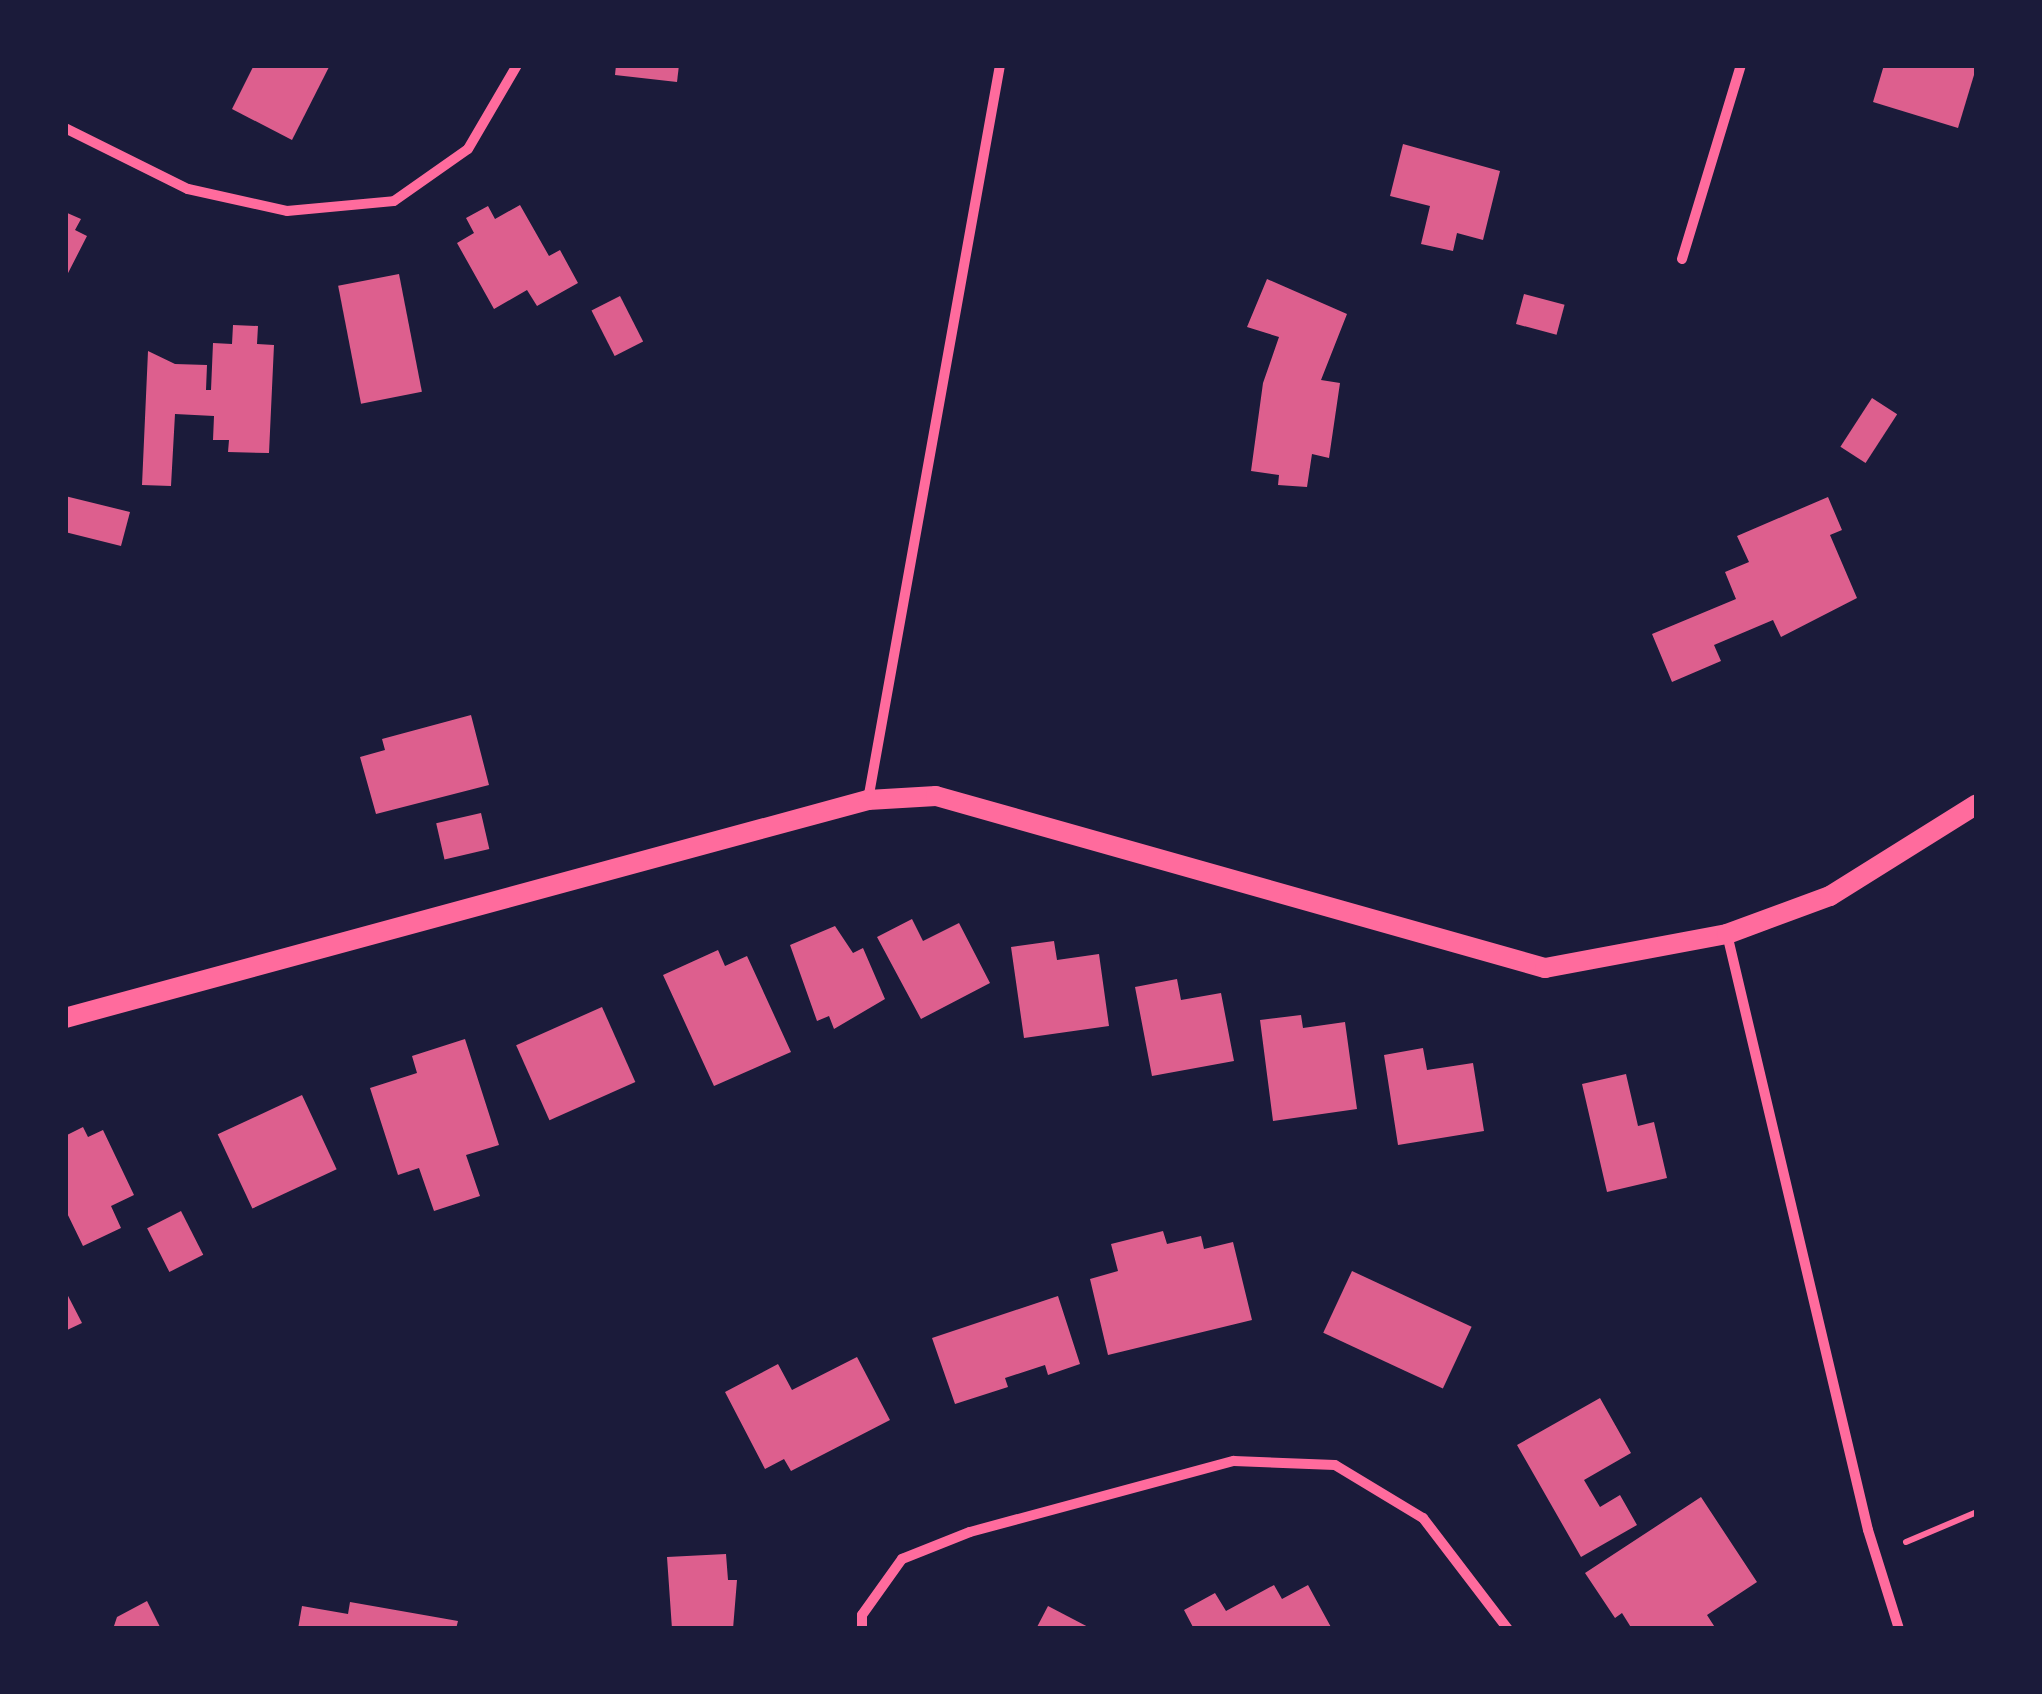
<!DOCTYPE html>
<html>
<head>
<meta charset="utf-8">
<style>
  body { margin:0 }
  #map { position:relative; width:2042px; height:1694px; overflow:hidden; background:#1b1b3a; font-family:"IBM Plex Sans",sans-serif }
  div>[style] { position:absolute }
  .building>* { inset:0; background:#dd5f8e; transform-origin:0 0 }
  .path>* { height:6px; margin:-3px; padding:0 3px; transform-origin:3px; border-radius:3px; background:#ff6b9d }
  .minor>* { height:10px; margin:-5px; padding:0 5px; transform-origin:5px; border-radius:5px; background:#ff6b9d }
  .secondary>* { height:20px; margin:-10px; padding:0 10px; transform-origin:10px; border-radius:10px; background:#ff6b9d }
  span { translate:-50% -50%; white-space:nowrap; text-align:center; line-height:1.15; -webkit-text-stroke:9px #1b1b3a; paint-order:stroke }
  .frame { position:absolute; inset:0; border:68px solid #1b1b3a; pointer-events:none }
</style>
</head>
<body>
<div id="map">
  <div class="building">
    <div style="clip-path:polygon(254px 65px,330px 65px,292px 140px,232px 109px)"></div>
    <div style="clip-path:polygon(616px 65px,679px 65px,677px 82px,615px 75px)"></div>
    <div style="clip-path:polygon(1884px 65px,1977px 65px,1958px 128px,1873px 102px)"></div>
    <div style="clip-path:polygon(1403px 144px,1500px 171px,1483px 240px,1457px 233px,1453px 251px,1421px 244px,1430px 206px,1390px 196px)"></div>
    <div style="clip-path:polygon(520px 205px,549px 256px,560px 250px,578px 283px,537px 306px,527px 290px,494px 309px,457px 243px,474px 233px,466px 218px,488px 206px,495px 219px)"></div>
    <div style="clip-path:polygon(65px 212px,81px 219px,75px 230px,87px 236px,65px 279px)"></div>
    <div style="left:399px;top:274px;width:120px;height:62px;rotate:79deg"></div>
    <div style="clip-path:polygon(1267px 279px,1347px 314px,1321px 380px,1340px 383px,1329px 458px,1312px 454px,1307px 487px,1278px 485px,1279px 475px,1251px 471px,1263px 383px,1279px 337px,1247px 327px)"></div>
    <div style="left:1524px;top:294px;width:42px;height:31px;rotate:15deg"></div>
    <div style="left:620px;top:296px;width:51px;height:32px;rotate:63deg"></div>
    <div style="clip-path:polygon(233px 325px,258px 326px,257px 344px,274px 345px,269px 453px,228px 452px,229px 440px,213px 440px,214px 416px,175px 414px,171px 486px,142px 485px,148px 351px,175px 364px,207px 365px,206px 390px,211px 390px,213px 343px,232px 344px)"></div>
    <div style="left:1872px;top:398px;width:30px;height:58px;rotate:33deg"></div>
    <div style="clip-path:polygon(65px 496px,130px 512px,121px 546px,65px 532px)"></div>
    <div style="clip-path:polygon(1828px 497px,1842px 530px,1830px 535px,1857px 598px,1781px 637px,1773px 620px,1714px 645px,1721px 661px,1672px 682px,1652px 634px,1736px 599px,1725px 572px,1749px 562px,1737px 536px)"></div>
    <div style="clip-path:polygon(471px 715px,489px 785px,376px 814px,360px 757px,385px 750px,382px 739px)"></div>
    <div style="left:481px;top:813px;width:37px;height:46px;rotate:77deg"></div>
    <div style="clip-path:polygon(912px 919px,923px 941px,959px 923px,990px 983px,921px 1019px,877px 937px)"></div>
    <div style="clip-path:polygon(835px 926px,853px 953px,863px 948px,885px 999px,834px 1029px,829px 1016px,817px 1021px,790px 945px)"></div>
    <div style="clip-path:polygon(1054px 941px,1057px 960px,1099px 954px,1109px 1026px,1024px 1038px,1011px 947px)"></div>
    <div style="clip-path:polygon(718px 950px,725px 966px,747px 956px,791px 1052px,714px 1086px,663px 975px)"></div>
    <div style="clip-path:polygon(1177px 979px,1181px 1000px,1221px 993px,1234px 1061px,1152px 1076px,1135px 987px)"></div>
    <div style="left:602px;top:1007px;width:82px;height:94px;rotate:66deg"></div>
    <div style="clip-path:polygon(1301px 1015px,1303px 1028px,1345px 1022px,1357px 1109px,1273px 1121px,1260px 1020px)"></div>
    <div style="clip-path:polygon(465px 1039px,499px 1145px,466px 1155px,480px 1196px,434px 1211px,419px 1168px,398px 1175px,370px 1088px,417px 1073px,412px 1056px)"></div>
    <div style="clip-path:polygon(1423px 1048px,1427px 1070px,1473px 1063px,1484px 1131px,1398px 1145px,1384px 1055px)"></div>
    <div style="clip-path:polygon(1626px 1074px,1638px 1126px,1654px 1122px,1667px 1178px,1607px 1192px,1582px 1084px)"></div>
    <div style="left:302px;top:1095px;width:82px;height:93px;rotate:65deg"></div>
    <div style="clip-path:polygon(83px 1127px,88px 1137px,103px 1130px,134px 1195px,111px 1206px,121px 1228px,83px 1246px,65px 1209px,65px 1136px)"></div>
    <div style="left:181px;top:1211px;width:49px;height:38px;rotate:63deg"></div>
    <div style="clip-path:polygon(1163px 1231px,1167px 1244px,1201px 1236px,1204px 1249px,1233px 1242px,1252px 1320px,1108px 1355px,1090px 1279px,1118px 1271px,1111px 1244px)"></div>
    <div style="left:1352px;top:1271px;width:132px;height:68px;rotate:25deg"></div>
    <div style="clip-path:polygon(65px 1290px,82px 1323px,65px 1331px)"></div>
    <div style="clip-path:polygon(1058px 1296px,1080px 1364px,1048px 1375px,1045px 1365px,1005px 1378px,1008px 1387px,955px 1404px,932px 1338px)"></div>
    <div style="clip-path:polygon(857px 1357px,890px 1420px,791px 1471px,784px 1459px,765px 1469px,725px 1392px,778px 1364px,792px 1390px)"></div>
    <div style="clip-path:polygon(1600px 1398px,1631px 1453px,1584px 1480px,1600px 1507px,1620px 1495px,1637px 1525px,1581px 1557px,1517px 1445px)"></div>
    <div style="clip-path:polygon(1701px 1497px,1757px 1582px,1707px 1615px,1716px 1629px,1632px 1629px,1622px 1613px,1615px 1618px,1585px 1573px)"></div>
    <div style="clip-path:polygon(726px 1554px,728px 1580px,737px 1580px,733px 1629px,672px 1629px,667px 1557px)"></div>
    <div style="clip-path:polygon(1274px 1585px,1282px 1599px,1308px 1585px,1332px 1629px,1194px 1629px,1184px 1610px,1215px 1593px,1226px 1611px)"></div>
    <div style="clip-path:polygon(147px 1601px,161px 1629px,113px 1629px,117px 1617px)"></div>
    <div style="clip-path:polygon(350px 1602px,458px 1621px,456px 1629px,298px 1629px,302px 1606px,348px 1614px)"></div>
    <div style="clip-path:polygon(1048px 1606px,1092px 1629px,1036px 1629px)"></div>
  </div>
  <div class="path">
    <div style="left:1906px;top:1542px;width:77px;rotate:-22.9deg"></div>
  </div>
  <div class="minor">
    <div style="left:65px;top:128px;width:137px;rotate:26.4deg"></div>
    <div style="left:188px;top:189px;width:101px;rotate:12.5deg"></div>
    <div style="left:287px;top:211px;width:107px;rotate:-5.3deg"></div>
    <div style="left:394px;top:201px;width:90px;rotate:-35.1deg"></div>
    <div style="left:468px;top:149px;width:97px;rotate:-59.7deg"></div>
    <div style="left:1682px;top:259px;width:203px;rotate:-73.1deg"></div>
    <div style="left:868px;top:800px;width:747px;rotate:-79.82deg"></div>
    <div style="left:1727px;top:934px;width:612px;rotate:76.69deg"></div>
    <div style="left:1868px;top:1530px;width:104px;rotate:72.6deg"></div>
    <div style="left:862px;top:1629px;width:14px;rotate:-90deg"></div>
    <div style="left:862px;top:1615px;width:69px;rotate:-54.5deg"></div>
    <div style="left:902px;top:1559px;width:73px;rotate:-21.7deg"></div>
    <div style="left:970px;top:1532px;width:273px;rotate:-15.1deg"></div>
    <div style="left:1234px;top:1461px;width:101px;rotate:2.3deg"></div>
    <div style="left:1335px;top:1465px;width:103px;rotate:31.1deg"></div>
    <div style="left:1423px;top:1518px;width:140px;rotate:52.6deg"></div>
  </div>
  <div class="secondary">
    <div style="left:65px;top:1018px;width:832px;rotate:-15.19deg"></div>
    <div style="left:868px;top:800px;width:68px;rotate:-3.4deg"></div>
    <div style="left:936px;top:796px;width:633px;rotate:15.77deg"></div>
    <div style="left:1545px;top:968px;width:185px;rotate:-10.6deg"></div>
    <div style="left:1727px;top:934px;width:110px;rotate:-20.3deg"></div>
    <div style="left:1830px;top:896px;width:173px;rotate:-32deg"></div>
  </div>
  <div class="frame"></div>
</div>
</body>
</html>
